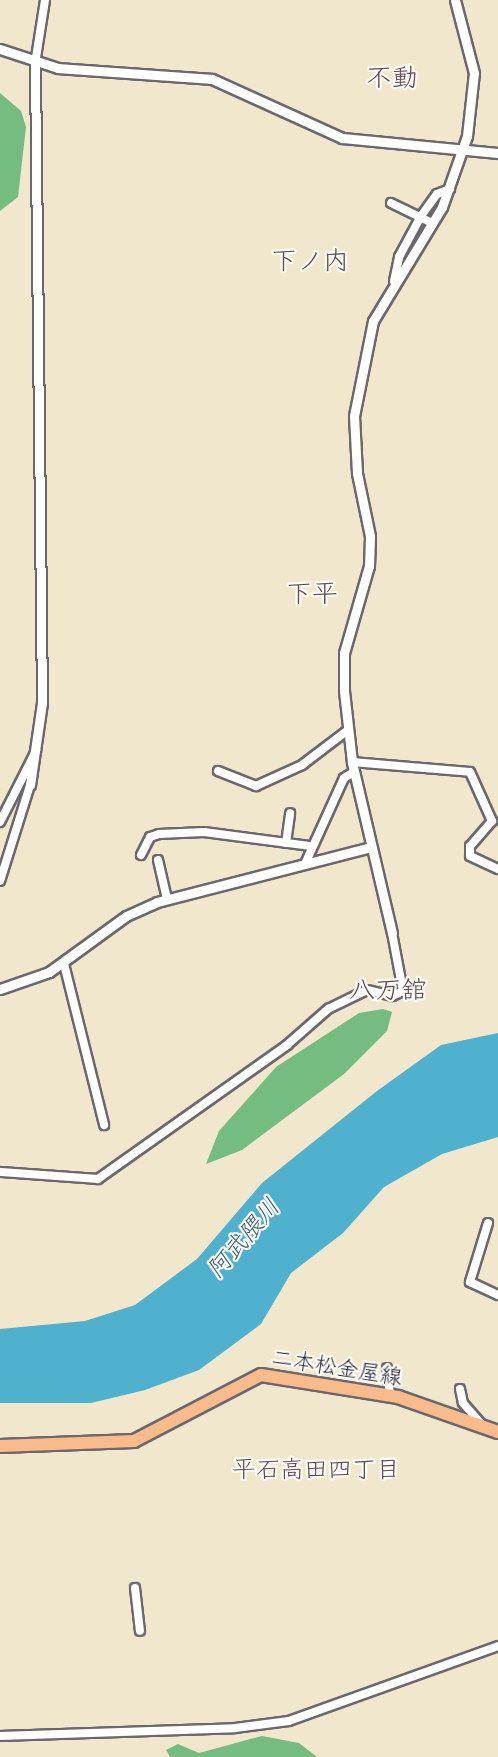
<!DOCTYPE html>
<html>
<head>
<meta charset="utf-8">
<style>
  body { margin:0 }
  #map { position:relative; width:498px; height:1757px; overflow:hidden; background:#f0e7cc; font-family:"Patrick Hand","Klee One",sans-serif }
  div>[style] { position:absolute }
  .forest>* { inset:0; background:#75bc80 }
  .water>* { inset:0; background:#4fb1ce }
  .roads { filter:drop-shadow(2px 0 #6a676e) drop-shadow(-2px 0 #6a676e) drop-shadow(0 2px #6a676e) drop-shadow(0 -2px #6a676e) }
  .minor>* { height:8px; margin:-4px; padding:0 4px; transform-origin:4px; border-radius:4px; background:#fff }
  .tertiary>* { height:9px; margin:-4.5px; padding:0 4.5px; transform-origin:4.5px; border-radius:4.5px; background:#fff }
  .primary>* { height:12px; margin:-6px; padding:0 6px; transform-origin:6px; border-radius:6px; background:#fabb8c }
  span { translate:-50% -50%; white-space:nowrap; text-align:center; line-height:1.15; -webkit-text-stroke:4.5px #fdfcf7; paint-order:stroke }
  .street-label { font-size:22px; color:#22223b }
  .water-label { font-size:24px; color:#345b76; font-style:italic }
  .neighbourhood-label { font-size:24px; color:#634a4f }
  .quarter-label { font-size:26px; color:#634a4f }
</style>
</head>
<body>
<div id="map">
  <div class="forest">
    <div style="clip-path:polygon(0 93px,21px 111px,26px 127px,18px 197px,0 211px)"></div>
    <div style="clip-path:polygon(383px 1009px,392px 1012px,387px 1031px,344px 1074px,242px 1150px,206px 1164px,219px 1131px,276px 1067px,359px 1013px)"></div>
    <div style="clip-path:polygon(262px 1736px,299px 1743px,317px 1757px,170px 1757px,166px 1750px,178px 1744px,199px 1753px)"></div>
  </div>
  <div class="water">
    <div style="clip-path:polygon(498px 1033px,498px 1137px,442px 1154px,384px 1187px,343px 1233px,291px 1273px,261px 1324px,199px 1370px,145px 1390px,91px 1403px,0 1403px,0 1329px,85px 1321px,135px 1305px,197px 1259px,262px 1183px,377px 1091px,441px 1045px)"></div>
  </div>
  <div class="roads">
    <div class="minor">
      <div style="left:35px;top:64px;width:65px;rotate:-81.1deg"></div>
      <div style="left:391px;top:203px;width:46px;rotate:26deg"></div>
      <div style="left:394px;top:281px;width:25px;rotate:-78deg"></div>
      <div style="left:399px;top:257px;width:47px;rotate:-61.8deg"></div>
      <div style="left:421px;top:216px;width:27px;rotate:-54deg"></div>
      <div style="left:437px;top:194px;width:14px;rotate:-21deg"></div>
      <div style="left:352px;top:762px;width:118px;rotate:4.8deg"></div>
      <div style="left:470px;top:772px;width:54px;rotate:65.8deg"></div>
      <div style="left:492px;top:821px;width:33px;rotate:131deg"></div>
      <div style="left:470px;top:846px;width:10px;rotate:90deg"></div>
      <div style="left:470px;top:856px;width:31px;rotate:25deg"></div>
      <div style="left:218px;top:771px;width:41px;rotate:21.5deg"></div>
      <div style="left:256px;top:786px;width:51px;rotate:-24.5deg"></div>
      <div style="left:302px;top:765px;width:58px;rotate:-37.3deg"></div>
      <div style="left:0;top:822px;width:80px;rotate:-63.1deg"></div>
      <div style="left:286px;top:843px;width:30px;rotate:-82deg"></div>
      <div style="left:141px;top:855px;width:20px;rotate:-63deg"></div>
      <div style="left:150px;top:837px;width:9px;rotate:-18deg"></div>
      <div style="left:159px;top:834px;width:45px;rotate:-2.5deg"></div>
      <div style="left:204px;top:832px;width:108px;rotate:7.5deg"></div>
      <div style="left:158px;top:860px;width:40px;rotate:77deg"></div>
      <div style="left:305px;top:864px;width:94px;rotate:-65.6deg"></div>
      <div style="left:344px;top:778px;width:12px;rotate:-31deg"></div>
      <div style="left:0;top:881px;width:101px;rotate:-72.6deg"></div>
      <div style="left:64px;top:964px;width:166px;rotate:76deg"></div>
      <div style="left:0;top:1172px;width:98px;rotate:4.1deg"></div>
      <div style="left:98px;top:1179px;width:232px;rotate:-35.3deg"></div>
      <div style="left:287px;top:1045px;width:55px;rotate:-41.3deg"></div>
      <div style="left:328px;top:1009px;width:43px;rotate:-26deg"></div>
      <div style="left:367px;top:990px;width:26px;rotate:13deg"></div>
      <div style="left:392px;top:996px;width:12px;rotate:-24deg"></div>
      <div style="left:403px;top:991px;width:59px;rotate:-100.7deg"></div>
      <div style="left:488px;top:1223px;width:62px;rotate:107deg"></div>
      <div style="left:470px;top:1282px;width:31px;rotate:25deg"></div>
      <div style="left:387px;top:1368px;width:27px;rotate:84deg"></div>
      <div style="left:460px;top:1389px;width:14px;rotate:78deg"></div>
      <div style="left:463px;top:1403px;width:32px;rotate:49deg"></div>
      <div style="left:135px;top:1588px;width:43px;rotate:83.4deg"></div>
      <div style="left:0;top:1736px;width:235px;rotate:-1.9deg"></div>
      <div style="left:235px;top:1728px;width:54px;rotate:-7.4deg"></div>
      <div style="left:289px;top:1721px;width:222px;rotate:-19.7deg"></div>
    </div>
    <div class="tertiary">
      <div style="left:0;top:49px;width:61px;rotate:18.1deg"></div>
      <div style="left:58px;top:68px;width:154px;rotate:4.1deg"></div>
      <div style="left:212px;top:79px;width:143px;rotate:24.4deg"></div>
      <div style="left:342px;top:138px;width:157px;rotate:5.5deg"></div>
      <div style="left:30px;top:785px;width:83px;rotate:-81.7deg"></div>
      <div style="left:42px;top:703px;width:639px;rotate:-90.63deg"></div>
      <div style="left:392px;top:933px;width:176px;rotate:-103.2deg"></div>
      <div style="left:352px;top:762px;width:71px;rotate:-96.4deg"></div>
      <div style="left:344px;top:691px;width:38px;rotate:-90deg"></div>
      <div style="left:344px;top:653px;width:91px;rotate:-74deg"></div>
      <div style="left:369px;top:566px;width:30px;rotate:-88deg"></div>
      <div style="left:370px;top:536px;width:64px;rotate:-101.7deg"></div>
      <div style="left:357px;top:473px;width:57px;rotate:-93deg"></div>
      <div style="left:354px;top:416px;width:97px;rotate:-78.7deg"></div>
      <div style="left:373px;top:321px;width:133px;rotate:-58.8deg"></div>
      <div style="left:442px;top:207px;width:75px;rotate:-70.6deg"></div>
      <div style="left:467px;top:136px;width:63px;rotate:-83.7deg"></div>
      <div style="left:474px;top:73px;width:75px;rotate:-104.6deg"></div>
      <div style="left:0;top:989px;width:52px;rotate:-19.1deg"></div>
      <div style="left:49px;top:972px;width:95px;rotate:-36deg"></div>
      <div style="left:126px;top:916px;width:34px;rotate:-24deg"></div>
      <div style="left:157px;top:902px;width:221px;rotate:-14.4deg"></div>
    </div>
    <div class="primary">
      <div style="left:0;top:1446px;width:134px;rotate:-2.1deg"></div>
      <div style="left:134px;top:1441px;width:143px;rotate:-27.5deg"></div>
      <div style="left:261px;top:1375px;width:139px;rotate:9.1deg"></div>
      <div style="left:398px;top:1397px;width:106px;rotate:19.3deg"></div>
    </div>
  </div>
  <div class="street-label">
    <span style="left:337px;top:1367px;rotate:9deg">二本松金屋線</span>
  </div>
  <div class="water-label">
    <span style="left:243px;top:1238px;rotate:-49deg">阿武隈川</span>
  </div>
  <div class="neighbourhood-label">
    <span style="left:316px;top:1469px">平石高田四丁目</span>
  </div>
  <div class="quarter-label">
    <span style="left:392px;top:77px">不動</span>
    <span style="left:310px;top:260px">下ノ内</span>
    <span style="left:312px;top:593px">下平</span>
    <span style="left:388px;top:989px">八万舘</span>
  </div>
</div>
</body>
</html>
